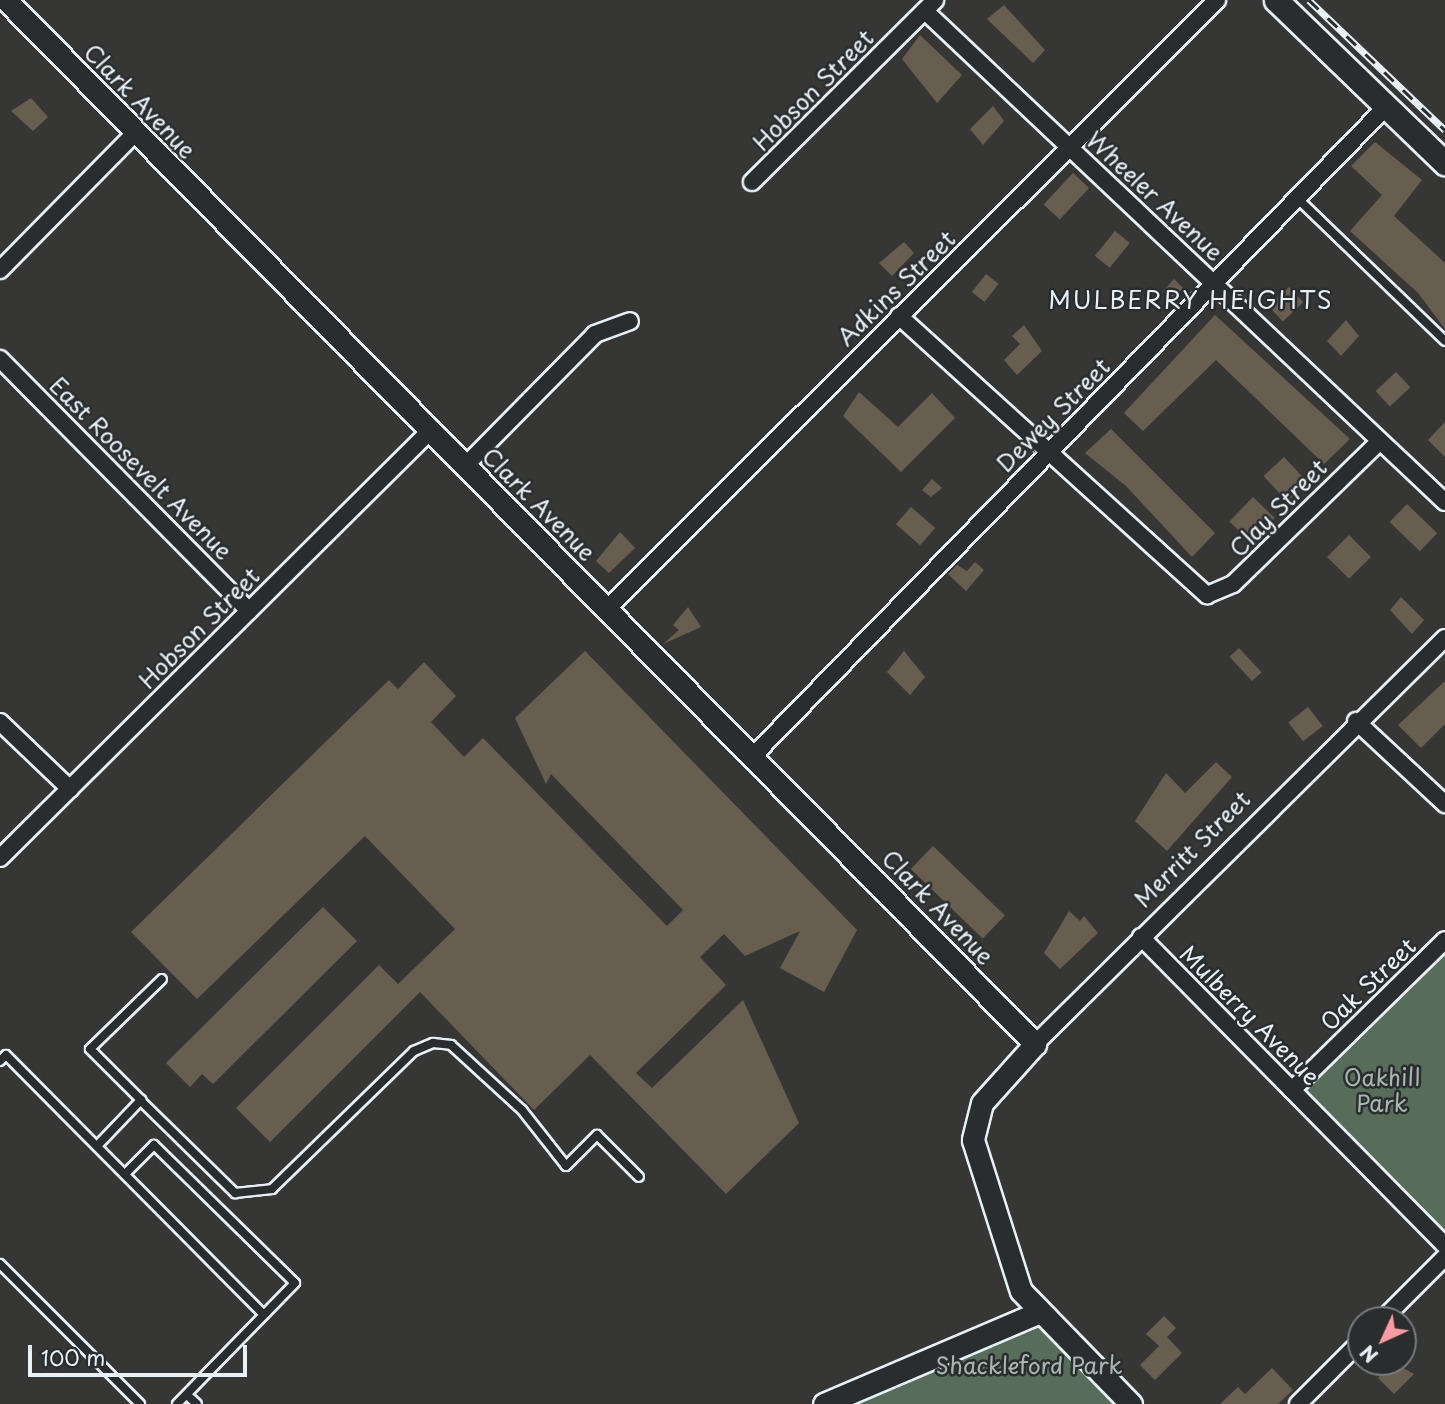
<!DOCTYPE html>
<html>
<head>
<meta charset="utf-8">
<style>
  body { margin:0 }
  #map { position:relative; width:1445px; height:1404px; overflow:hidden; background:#363735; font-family:"Playpen Sans",sans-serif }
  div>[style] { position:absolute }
  .green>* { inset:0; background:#576d59 }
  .building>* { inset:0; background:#675e4f; transform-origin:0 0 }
  .roads { filter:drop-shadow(2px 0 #e8f1f8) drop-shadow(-2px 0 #e8f1f8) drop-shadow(0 2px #e8f1f8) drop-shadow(0 -2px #e8f1f8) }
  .service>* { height:8px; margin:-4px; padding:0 4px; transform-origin:4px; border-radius:4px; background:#2a2d2e }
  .minor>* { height:16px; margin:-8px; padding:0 8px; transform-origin:8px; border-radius:8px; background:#2a2d2e }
  .tertiary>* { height:21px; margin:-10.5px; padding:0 10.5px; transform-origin:10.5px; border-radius:10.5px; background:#2a2d2e }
  .secondary>* { height:23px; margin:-11.5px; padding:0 11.5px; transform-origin:11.5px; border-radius:11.5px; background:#2a2d2e }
  .rail>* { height:7px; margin-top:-3.5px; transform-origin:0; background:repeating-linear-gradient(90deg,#2a2d2e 0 13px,#e8f1f8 0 26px); box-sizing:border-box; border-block:2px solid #e8f1f8 }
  span { translate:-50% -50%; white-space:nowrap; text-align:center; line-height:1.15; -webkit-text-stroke:5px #2a2d2e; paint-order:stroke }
  .street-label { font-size:23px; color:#e8f1f8 }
  .park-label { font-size:23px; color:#a7b6b0 }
  .neighbourhood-label { font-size:24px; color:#e8f1f8; letter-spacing:2px }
  .north { position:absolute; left:1347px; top:1306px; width:70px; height:70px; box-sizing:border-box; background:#2a2d2e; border:2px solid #767b7f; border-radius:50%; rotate:225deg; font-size:19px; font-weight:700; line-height:28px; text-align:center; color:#e8f1f8 }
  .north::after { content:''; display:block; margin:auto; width:24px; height:32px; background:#ff9aa2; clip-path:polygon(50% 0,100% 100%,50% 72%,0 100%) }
  .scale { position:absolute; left:28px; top:1345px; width:219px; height:32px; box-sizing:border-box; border:4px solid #e8f1f8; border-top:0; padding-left:9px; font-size:21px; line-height:24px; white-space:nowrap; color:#e8f1f8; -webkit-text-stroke:5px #2a2d2e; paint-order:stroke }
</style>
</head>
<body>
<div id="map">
  <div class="green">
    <div style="clip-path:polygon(1445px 944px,1445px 1243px,1294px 1090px)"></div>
    <div style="clip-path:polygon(1036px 1316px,1126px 1404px,831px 1404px)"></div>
  </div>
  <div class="building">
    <div style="clip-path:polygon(1004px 5px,1045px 50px,1033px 63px,987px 19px)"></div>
    <div style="clip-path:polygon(920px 35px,962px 75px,937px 103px,902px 59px)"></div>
    <div style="clip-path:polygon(31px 98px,48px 117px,33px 131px,11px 111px)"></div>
    <div style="clip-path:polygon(993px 106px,1004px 121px,983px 145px,970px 129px)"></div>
    <div style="clip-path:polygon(1375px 142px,1422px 180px,1394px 216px,1445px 263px,1445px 329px,1418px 293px,1350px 231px,1382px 195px,1351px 166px)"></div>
    <div style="left:1073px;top:173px;width:22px;height:43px;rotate:43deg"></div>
    <div style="left:1115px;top:231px;width:19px;height:32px;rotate:39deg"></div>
    <div style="clip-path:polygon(904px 242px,914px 253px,892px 276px,879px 263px)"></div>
    <div style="left:986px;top:274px;width:16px;height:23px;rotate:38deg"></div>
    <div style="clip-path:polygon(1174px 279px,1183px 288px,1170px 304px,1164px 290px)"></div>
    <div style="left:1289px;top:287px;width:21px;height:28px;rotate:47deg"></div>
    <div style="clip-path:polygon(1215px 315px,1350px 439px,1324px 464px,1216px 360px,1143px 431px,1124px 413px)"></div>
    <div style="clip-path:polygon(1346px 320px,1359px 336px,1341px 356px,1327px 341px)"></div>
    <div style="clip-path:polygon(1024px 325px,1042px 351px,1017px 375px,1004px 360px,1020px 344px,1012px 336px)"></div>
    <div style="left:1396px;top:372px;width:21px;height:28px;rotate:47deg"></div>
    <div style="clip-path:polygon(859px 392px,898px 427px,932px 393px,955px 418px,901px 472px,843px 416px)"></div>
    <div style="clip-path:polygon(1445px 422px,1445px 457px,1428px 440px)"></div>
    <div style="clip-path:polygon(1111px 429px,1215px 533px,1192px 557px,1126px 486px,1085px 453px)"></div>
    <div style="left:1284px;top:457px;width:35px;height:28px;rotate:47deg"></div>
    <div style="clip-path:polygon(932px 479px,942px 488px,931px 497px,922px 490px)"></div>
    <div style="left:1253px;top:497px;width:30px;height:34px;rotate:44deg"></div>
    <div style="left:1407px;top:504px;width:42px;height:25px;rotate:44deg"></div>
    <div style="left:911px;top:507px;width:32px;height:23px;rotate:41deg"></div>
    <div style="clip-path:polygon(620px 532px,635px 548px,609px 573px,596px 561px)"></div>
    <div style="left:1349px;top:535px;width:31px;height:31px;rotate:45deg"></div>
    <div style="clip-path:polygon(975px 562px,984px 570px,966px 591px,948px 574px,957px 565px,967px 571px)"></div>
    <div style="clip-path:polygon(1401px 597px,1424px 620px,1412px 634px,1390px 610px)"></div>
    <div style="clip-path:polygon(688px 607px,701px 627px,663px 644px,679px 630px,673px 625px)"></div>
    <div style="left:1239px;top:648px;width:33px;height:13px;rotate:47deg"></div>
    <div style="clip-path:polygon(585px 651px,857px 930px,824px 992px,780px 968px,800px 931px,745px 956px,724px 934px,700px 957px,726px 985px,636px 1073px,652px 1088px,743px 1000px,799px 1123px,726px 1194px,590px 1055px,534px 1110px,420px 992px,270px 1142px,236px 1108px,379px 965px,398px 984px,455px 929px,365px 836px,197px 999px,131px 932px,389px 680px,398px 689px,424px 662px,456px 696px,431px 722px,464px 757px,483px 738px,667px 926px,683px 910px,551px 774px,546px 784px,515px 718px)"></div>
    <div style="clip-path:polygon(904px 651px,925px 677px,910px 695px,887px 672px)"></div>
    <div style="clip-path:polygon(1445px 681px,1445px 724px,1421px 748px,1398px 725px)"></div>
    <div style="left:1308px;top:707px;width:24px;height:25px;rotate:52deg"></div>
    <div style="clip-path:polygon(1216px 762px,1232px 777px,1167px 851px,1135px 821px,1166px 773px,1185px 793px)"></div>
    <div style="left:933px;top:846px;width:100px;height:32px;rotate:44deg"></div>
    <div style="clip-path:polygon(323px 907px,357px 941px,213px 1084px,202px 1074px,190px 1087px,166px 1063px)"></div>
    <div style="clip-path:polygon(1069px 911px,1080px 921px,1084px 916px,1098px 933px,1060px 969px,1044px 953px)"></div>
    <div style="clip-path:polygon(1164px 1316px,1176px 1328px,1167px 1337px,1182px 1353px,1155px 1380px,1140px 1365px,1159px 1346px,1146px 1334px)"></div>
    <div style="clip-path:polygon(1393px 1362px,1414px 1374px,1394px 1394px,1378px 1378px)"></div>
    <div style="clip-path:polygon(1272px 1368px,1293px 1390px,1278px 1404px,1220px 1404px,1238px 1387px,1245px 1394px)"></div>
  </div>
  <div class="roads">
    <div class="service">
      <div style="left:1298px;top:199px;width:204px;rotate:44deg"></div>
      <div style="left:0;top:1061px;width:8px;rotate:-45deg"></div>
      <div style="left:6px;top:1055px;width:366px;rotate:45.2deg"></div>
      <div style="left:141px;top:1101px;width:132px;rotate:44.4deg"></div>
      <div style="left:235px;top:1193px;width:37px;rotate:-6deg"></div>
      <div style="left:272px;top:1189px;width:198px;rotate:-44.2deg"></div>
      <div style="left:414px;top:1051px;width:21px;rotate:-23deg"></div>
      <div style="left:433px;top:1043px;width:18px;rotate:6deg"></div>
      <div style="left:451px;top:1045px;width:96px;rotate:42.5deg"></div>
      <div style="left:522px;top:1110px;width:71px;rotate:51.8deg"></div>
      <div style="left:566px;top:1166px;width:44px;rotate:-45deg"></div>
      <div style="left:597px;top:1135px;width:59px;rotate:45deg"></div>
      <div style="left:97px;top:1146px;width:64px;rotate:-46.3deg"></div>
      <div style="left:141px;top:1100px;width:72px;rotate:-135deg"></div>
      <div style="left:90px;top:1049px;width:100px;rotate:-44.2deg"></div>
      <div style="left:125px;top:1174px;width:41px;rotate:-45deg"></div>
      <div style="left:154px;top:1145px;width:197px;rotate:44.4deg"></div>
      <div style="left:295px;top:1283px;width:169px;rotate:134.3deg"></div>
      <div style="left:0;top:1264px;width:198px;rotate:45deg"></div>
      <div style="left:187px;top:1395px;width:13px;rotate:42deg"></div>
    </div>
    <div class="minor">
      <div style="left:925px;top:11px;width:715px;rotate:43.36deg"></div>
      <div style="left:752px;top:182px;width:258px;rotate:-44.8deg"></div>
      <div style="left:0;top:270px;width:192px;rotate:-45.4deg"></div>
      <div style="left:899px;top:316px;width:416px;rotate:42.2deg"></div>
      <div style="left:1207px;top:595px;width:28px;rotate:-23deg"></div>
      <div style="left:1233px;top:584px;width:205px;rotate:-44.2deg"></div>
      <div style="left:0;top:359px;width:354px;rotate:45.3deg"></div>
      <div style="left:465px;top:466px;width:185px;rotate:-45.4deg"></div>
      <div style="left:595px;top:334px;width:37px;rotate:-20deg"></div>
      <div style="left:607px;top:609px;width:862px;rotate:-44.95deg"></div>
      <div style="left:1356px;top:721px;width:122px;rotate:43deg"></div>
      <div style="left:0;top:722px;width:97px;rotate:43.7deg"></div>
      <div style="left:753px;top:756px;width:907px;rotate:-45.72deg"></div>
      <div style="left:0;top:858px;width:606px;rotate:-44.8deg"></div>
      <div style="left:1141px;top:937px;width:433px;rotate:45.4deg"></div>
      <div style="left:1035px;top:1044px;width:577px;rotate:-44.72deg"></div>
      <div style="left:1292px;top:1090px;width:214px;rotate:-44.4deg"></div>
      <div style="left:1382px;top:1320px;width:89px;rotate:-45deg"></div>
      <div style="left:1298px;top:1404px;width:89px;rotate:-45deg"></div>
    </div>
    <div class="tertiary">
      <div style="left:6px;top:0;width:1466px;rotate:45.41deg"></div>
      <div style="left:1035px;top:1044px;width:79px;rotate:131.9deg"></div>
      <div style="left:982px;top:1103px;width:38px;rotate:104deg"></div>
      <div style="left:973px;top:1140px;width:158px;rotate:72.4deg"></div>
      <div style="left:1021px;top:1291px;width:158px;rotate:45.8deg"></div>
      <div style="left:824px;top:1404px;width:232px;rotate:-23.1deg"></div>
    </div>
    <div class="secondary">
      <div style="left:1276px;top:0;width:235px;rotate:44deg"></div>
    </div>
  </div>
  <div class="rail">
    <div style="left:1309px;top:0;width:188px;rotate:43.7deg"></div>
  </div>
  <div class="street-label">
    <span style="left:813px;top:90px;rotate:-45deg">Hobson Street</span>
    <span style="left:140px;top:101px;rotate:46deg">Clark Avenue</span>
    <span style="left:1155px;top:196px;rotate:43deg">Wheeler Avenue</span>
    <span style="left:896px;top:288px;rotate:-44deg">Adkins Street</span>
    <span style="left:1053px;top:415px;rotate:-45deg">Dewey Street</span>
    <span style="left:141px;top:468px;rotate:45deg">East Roosevelt Avenue</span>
    <span style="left:539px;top:504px;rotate:45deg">Clark Avenue</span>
    <span style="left:1278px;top:508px;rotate:-45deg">Clay Street</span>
    <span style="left:199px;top:628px;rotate:-45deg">Hobson Street</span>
    <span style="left:1192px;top:849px;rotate:-45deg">Merritt Street</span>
    <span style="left:938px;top:907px;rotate:46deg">Clark Avenue</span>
    <span style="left:1368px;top:984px;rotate:-44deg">Oak Street</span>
    <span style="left:1250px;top:1015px;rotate:45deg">Mulberry Avenue</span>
  </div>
  <div class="park-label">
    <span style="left:1382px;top:1090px">Oakhill<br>Park</span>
    <span style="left:1029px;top:1365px">Shackleford Park</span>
  </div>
  <div class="neighbourhood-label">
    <span style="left:1191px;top:300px">MULBERRY HEIGHTS</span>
  </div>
  <div class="north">N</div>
  <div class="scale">100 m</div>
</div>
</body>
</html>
